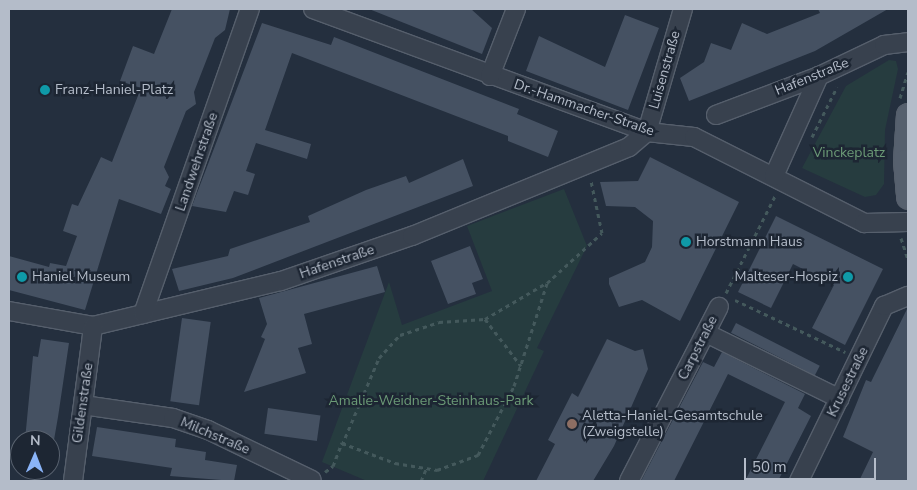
<!DOCTYPE html>
<html>
<head>
<meta charset="utf-8">
<style>
  body { margin:0 }
  #map { position:relative; width:917px; height:490px; overflow:hidden; background:#242f3e; font-family:"Nunito Sans",sans-serif }
  div>[style] { position:absolute }
  .green>* { inset:0; background:#263c3f }
  .building>* { inset:0; background:#455162; transform-origin:0 0 }
  .path>* { height:3px; margin-top:-1.5px; transform-origin:0; background:repeating-linear-gradient(90deg,#44595c 0 4px,transparent 0 8px) }
  .roads { filter:drop-shadow(1px 0 #565f6c) drop-shadow(-1px 0 #565f6c) drop-shadow(0 1px #565f6c) drop-shadow(0 -1px #565f6c) }
  .minor>* { height:18px; margin:-9px; padding:0 9px; transform-origin:9px; border-radius:9px; background:#38414e }
  .major>* { height:22px; margin:-11px; padding:0 11px; transform-origin:11px; border-radius:11px; background:#56606e }
  .dots>* { width:14px; height:14px; translate:-50% -50%; box-sizing:border-box; border:2px solid #1d2633; border-radius:50% }
  span { translate:-50% -50%; white-space:nowrap; text-align:center; line-height:1.15; -webkit-text-stroke:5px #1d2633; paint-order:stroke }
  .street-label { font-size:14px; color:#b4bcc9 }
  .poi-label { font-size:14px; color:#b4bcc9 }
  .left { translate:0 -50%; text-align:left }
  .right { translate:-100% -50%; text-align:right }
  .park-label { font-size:14px; color:#6b9a76 }
  .frame { position:absolute; inset:0; border:10px solid #b4bcc9; pointer-events:none }
  .north { position:absolute; left:10px; top:430px; width:50px; height:50px; box-sizing:border-box; background:#1d2633; border:1px solid #59626f; border-radius:50%; rotate:1deg; font-size:14px; font-weight:700; line-height:20px; text-align:center; color:#b4bcc9 }
  .north::after { content:''; display:block; margin:auto; width:18px; height:22px; background:#8ab4f8; clip-path:polygon(50% 0,100% 100%,50% 72%,0 100%) }
  .scale { position:absolute; left:744px; top:458px; width:132px; height:22px; box-sizing:border-box; border:2px solid #b4bcc9; border-top:0; padding-left:6px; font-size:15px; line-height:18px; white-space:nowrap; color:#b4bcc9; -webkit-text-stroke:4px #1d2633; paint-order:stroke }
</style>
</head>
<body>
<div id="map">
  <div class="green">
    <div style="clip-path:polygon(889px 60px,896px 61px,898px 69px,885px 130px,884px 184px,876px 195px,865px 197px,802px 168px,846px 86px)"></div>
    <div style="clip-path:polygon(564px 189px,587px 246px,537px 348px,544px 351px,483px 481px,367px 481px,322px 462px,389px 282px,402px 325px,492px 291px,467px 226px)"></div>
  </div>
  <div class="building">
    <div style="clip-path:polygon(172px 9px,230px 9px,225px 30px,215px 38px,194px 92px,196px 104px,186px 111px,164px 167px,169px 177px,165px 186px,171px 189px,161px 214px,119px 199px,85px 310px,9px 290px,9px 256px,49px 267px,50px 263px,66px 266px,77px 236px,63px 231px,72px 204px,78px 206px,101px 157px,112px 162px,141px 88px,120px 81px,133px 46px,154px 54px)"></div>
    <div style="clip-path:polygon(369px 9px,471px 9px,492px 28px,482px 54px)"></div>
    <div style="clip-path:polygon(818px 9px,888px 9px,815px 51px,689px 101px,680px 78px,704px 62px,711px 43px,731px 50px,742px 23px,767px 34px,820px 13px)"></div>
    <div style="clip-path:polygon(625px 15px,659px 28px,628px 110px,526px 71px,539px 36px,605px 67px)"></div>
    <div style="clip-path:polygon(262px 23px,331px 45px,334px 37px,519px 109px,517px 114px,558px 131px,548px 157px,508px 141px,508px 136px,292px 53px,265px 130px,311px 144px,307px 159px,256px 143px,246px 171px,255px 174px,248px 195px,234px 191px,226px 212px,192px 206px)"></div>
    <div style="clip-path:polygon(650px 157px,739px 202px,680px 321px,642px 300px,619px 307px,609px 284px,609px 278px,645px 262px,652px 247px,653px 221px,635px 207px,606px 206px,600px 182px,638px 181px)"></div>
    <div style="clip-path:polygon(463px 159px,473px 186px,233px 278px,179px 291px,172px 269px,228px 256px,230px 249px,310px 222px,308px 216px,366px 190px,406px 176px,409px 183px)"></div>
    <div style="clip-path:polygon(776px 216px,883px 269px,845px 345px,812px 328px,834px 285px,793px 264px,771px 308px,738px 292px)"></div>
    <div style="clip-path:polygon(470px 246px,483px 279px,472px 283px,476px 294px,448px 304px,431px 261px)"></div>
    <div style="clip-path:polygon(377px 266px,385px 292px,304px 314px,312px 344px,298px 348px,306px 373px,244px 392px,265px 339px,261px 337px,267px 324px,259px 298px)"></div>
    <div style="clip-path:polygon(908px 307px,908px 481px,859px 481px,873px 452px,843px 437px,866px 380px,871px 382px)"></div>
    <div style="left:182px;top:318px;width:29px;height:84px;rotate:8deg"></div>
    <div style="left:736px;top:323px;width:94px;height:11px;rotate:27deg"></div>
    <div style="clip-path:polygon(41px 339px,69px 343px,58px 417px,54px 440px,25px 440px,33px 356px,38px 357px)"></div>
    <div style="clip-path:polygon(607px 339px,635px 351px,643px 349px,648px 369px,614px 446px,593px 481px,536px 481px,555px 444px,548px 440px,572px 393px,578px 397px)"></div>
    <div style="clip-path:polygon(722px 352px,805px 394px,798px 408px,811px 416px,778px 481px,745px 481px,785px 402px,728px 374px,674px 481px,641px 481px,703px 362px,714px 367px)"></div>
    <div style="left:268px;top:408px;width:53px;height:26px;rotate:8deg"></div>
    <div style="clip-path:polygon(97px 427px,176px 439px,175px 447px,206px 452px,205px 460px,237px 465px,234px 481px,170px 476px,172px 468px,92px 456px)"></div>
  </div>
  <div class="path">
    <div style="left:900px;top:98px;width:27px;rotate:-73deg"></div>
    <div style="left:812px;top:137px;width:56px;rotate:-63.4deg"></div>
    <div style="left:901px;top:238px;width:23px;rotate:72deg"></div>
    <div style="left:726px;top:293px;width:109px;rotate:-63.2deg"></div>
    <div style="left:735px;top:300px;width:122px;rotate:25.3deg"></div>
    <div style="left:485px;top:319px;width:59px;rotate:52.5deg"></div>
    <div style="left:342px;top:445px;width:95px;rotate:-67deg"></div>
    <div style="left:379px;top:358px;width:31px;rotate:-48deg"></div>
    <div style="left:400px;top:335px;width:41px;rotate:-18.4deg"></div>
    <div style="left:439px;top:322px;width:46px;rotate:-3.7deg"></div>
    <div style="left:485px;top:319px;width:71px;rotate:-30.5deg"></div>
    <div style="left:325px;top:472px;width:10px;rotate:-37deg"></div>
    <div style="left:333px;top:466px;width:25px;rotate:-69deg"></div>
    <div style="left:342px;top:443px;width:57px;rotate:20.7deg"></div>
    <div style="left:395px;top:463px;width:43px;rotate:9.5deg"></div>
    <div style="left:437px;top:470px;width:44px;rotate:-20.1deg"></div>
    <div style="left:478px;top:455px;width:78px;rotate:-62.4deg"></div>
    <div style="left:514px;top:386px;width:108px;rotate:-72.2deg"></div>
    <div style="left:547px;top:283px;width:74px;rotate:-42.3deg"></div>
    <div style="left:602px;top:233px;width:53px;rotate:-101.9deg"></div>
    <div style="left:421px;top:481px;width:13px;rotate:-67deg"></div>
  </div>
  <div class="roads">
    <div class="minor">
      <div style="left:313px;top:9px;width:356px;rotate:20.2deg"></div>
      <div style="left:647px;top:132px;width:47px;rotate:6.1deg"></div>
      <div style="left:694px;top:137px;width:191px;rotate:26.8deg"></div>
      <div style="left:864px;top:223px;width:44px;rotate:-1.3deg"></div>
      <div style="left:490px;top:76px;width:72px;rotate:-68.8deg"></div>
      <div style="left:716px;top:115px;width:110px;rotate:-20.7deg"></div>
      <div style="left:819px;top:76px;width:72px;rotate:-25.5deg"></div>
      <div style="left:884px;top:45px;width:24px;rotate:-7deg"></div>
      <div style="left:774px;top:176px;width:110px;rotate:-65.8deg"></div>
      <div style="left:9px;top:311px;width:85px;rotate:10.1deg"></div>
      <div style="left:93px;top:326px;width:193px;rotate:-13.5deg"></div>
      <div style="left:281px;top:281px;width:139px;rotate:-19deg"></div>
      <div style="left:412px;top:236px;width:235px;rotate:-22.3deg"></div>
      <div style="left:629px;top:147px;width:23px;rotate:-40deg"></div>
      <div style="left:647px;top:132px;width:128px;rotate:-73.7deg"></div>
      <div style="left:143px;top:314px;width:323px;rotate:-70.7deg"></div>
      <div style="left:706px;top:333px;width:149px;rotate:26.2deg"></div>
      <div style="left:83px;top:405px;width:91px;rotate:8.2deg"></div>
      <div style="left:173px;top:418px;width:37px;rotate:19deg"></div>
      <div style="left:208px;top:430px;width:115px;rotate:25.7deg"></div>
      <div style="left:73px;top:481px;width:156px;rotate:-82.6deg"></div>
      <div style="left:629px;top:481px;width:196px;rotate:-62.7deg"></div>
      <div style="left:799px;top:481px;width:195px;rotate:-64.1deg"></div>
      <div style="left:884px;top:306px;width:26px;rotate:-23deg"></div>
    </div>
    <div class="major">
      <div style="left:908px;top:115px;width:46px;rotate:93.7deg"></div>
      <div style="left:905px;top:161px;width:37px;rotate:85deg"></div>
    </div>
  </div>
  <div class="dots">
    <div style="left:45px;top:90px;background:#0f9aa8"></div>
    <div style="left:686px;top:242px;background:#0f9aa8"></div>
    <div style="left:22px;top:277px;background:#0f9aa8"></div>
    <div style="left:848px;top:277px;background:#0f9aa8"></div>
    <div style="left:572px;top:424px;background:#8d6e63"></div>
  </div>
  <div class="street-label">
    <span style="left:665px;top:70px;rotate:-74deg">Luisenstraße</span>
    <span style="left:812px;top:77px;rotate:-22deg">Hafenstraße</span>
    <span style="left:584px;top:108px;rotate:19deg">Dr.-Hammacher-Straße</span>
    <span style="left:197px;top:162px;rotate:-71deg">Landwehrstraße</span>
    <span style="left:337px;top:262px;rotate:-19deg">Hafenstraße</span>
    <span style="left:698px;top:348px;rotate:-63deg">Carpstraße</span>
    <span style="left:848px;top:382px;rotate:-64deg">Krusestraße</span>
    <span style="left:83px;top:403px;rotate:-82deg">Gildenstraße</span>
    <span style="left:215px;top:436px;rotate:23deg">Milchstraße</span>
  </div>
  <div class="poi-label">
    <span class="left" style="left:55px;top:90px">Franz-Haniel-Platz</span>
    <span class="left" style="left:696px;top:242px">Horstmann Haus</span>
    <span class="left" style="left:32px;top:277px">Haniel Museum</span>
    <span class="right" style="left:838px;top:277px">Malteser-Hospiz</span>
    <span class="left" style="left:582px;top:424px">Aletta-Haniel-Gesamtschule<br>(Zweigstelle)</span>
  </div>
  <div class="park-label">
    <span style="left:849px;top:153px">Vinckeplatz</span>
    <span style="left:431px;top:401px">Amalie-Weidner-Steinhaus-Park</span>
  </div>
  <div class="frame"></div>
  <div class="north">N</div>
  <div class="scale">50 m</div>
</div>
</body>
</html>
